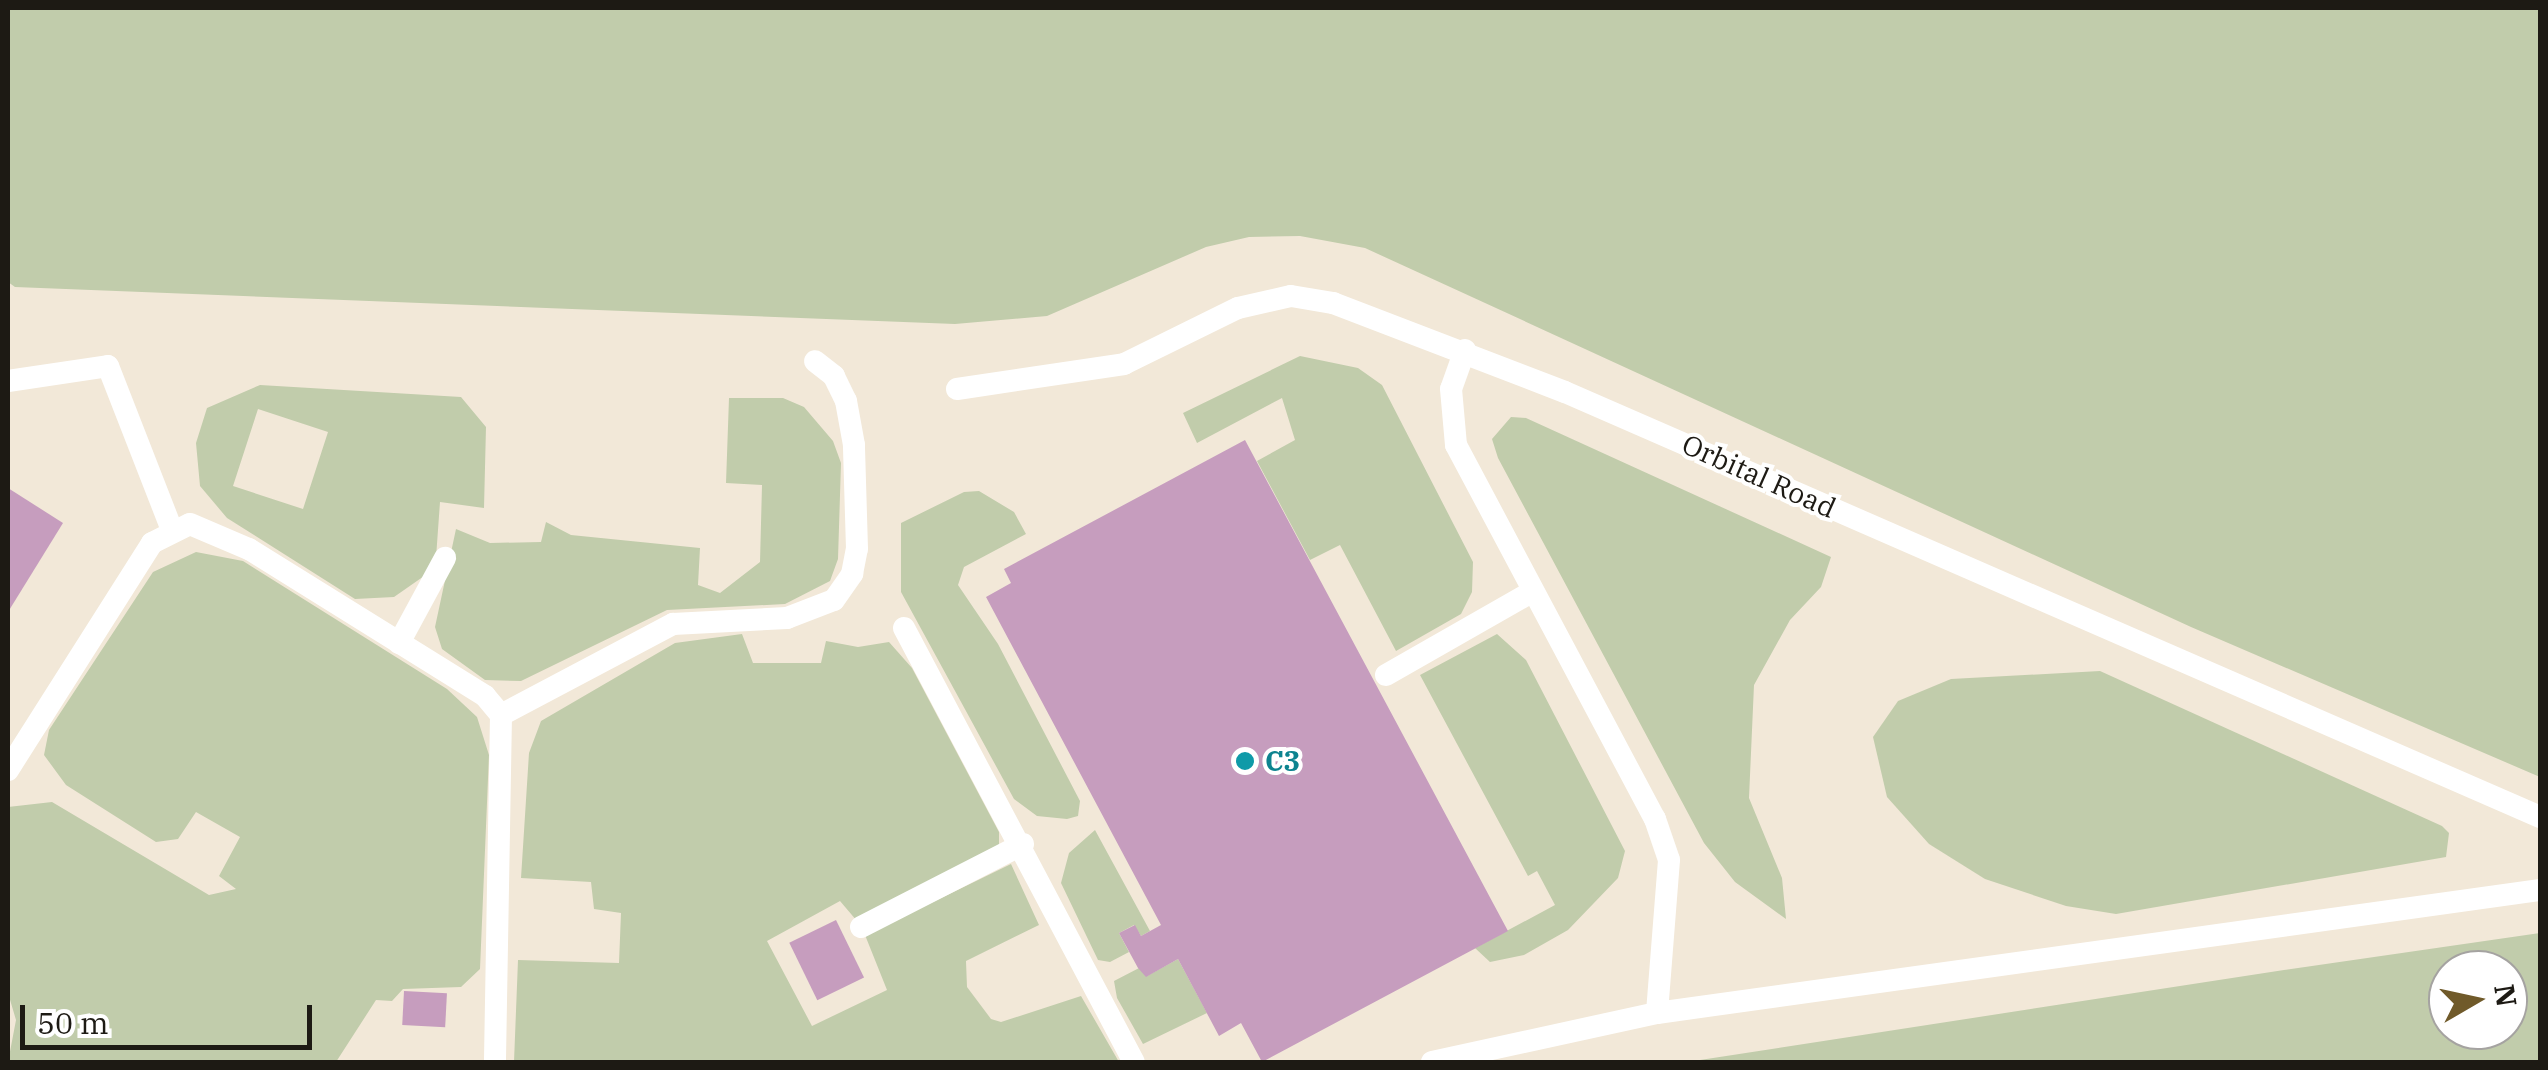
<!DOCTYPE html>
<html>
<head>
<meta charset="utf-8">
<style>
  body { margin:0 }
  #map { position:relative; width:2548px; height:1070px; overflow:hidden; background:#f2e8d8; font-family:"IBM Plex Serif",serif }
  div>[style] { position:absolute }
  .green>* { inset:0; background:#c1ccab }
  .building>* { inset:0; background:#c69dbe; transform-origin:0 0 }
  .service>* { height:22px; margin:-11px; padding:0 11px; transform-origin:11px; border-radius:11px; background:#fff }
  .dots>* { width:28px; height:28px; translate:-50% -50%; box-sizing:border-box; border:5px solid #fff; border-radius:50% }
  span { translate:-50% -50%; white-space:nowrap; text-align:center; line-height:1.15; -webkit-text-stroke:8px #fff; paint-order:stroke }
  .street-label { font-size:28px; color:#1d1a14 }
  .culture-label { font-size:28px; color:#0d838f; font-weight:700 }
  .left { translate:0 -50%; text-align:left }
  .frame { position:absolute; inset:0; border:10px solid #1d1a14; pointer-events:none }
  .north { position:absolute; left:2428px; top:950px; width:100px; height:100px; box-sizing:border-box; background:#fff; border:2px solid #a5a3a1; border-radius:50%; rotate:81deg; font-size:28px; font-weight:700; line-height:40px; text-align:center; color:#1d1a14 }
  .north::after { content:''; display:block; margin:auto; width:35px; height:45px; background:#705a2a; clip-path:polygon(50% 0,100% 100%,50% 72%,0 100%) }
  .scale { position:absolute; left:20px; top:1005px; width:292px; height:45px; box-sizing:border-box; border:5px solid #1d1a14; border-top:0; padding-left:12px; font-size:30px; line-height:35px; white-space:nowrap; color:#1d1a14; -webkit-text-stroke:8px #fff; paint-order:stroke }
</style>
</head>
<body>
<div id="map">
  <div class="green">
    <div style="clip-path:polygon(8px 8px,2540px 8px,2540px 777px,2191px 627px,1365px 248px,1300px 236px,1249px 237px,1206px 247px,1047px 316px,955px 324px,15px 287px,8px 282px)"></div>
    <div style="clip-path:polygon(1300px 356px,1358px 368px,1382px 385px,1473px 562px,1472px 592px,1461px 614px,1396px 651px,1340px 545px,1310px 560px,1257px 461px,1295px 440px,1282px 398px,1197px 443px,1183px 413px)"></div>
    <div style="clip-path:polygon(evenodd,260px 385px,461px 397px,486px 427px,484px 508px,440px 502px,436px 558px,427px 574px,394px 597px,355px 599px,227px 518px,200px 486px,196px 443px,207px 408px,260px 385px,258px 409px,328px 432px,303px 509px,233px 486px,258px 409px)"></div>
    <div style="clip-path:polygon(729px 398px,783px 398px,804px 407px,833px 441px,841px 463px,838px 559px,830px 581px,785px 604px,667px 610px,521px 681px,485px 680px,442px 649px,435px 627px,456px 529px,490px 543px,541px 542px,546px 522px,571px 535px,700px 548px,698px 585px,720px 593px,760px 562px,762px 485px,726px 483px)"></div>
    <div style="clip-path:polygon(1511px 417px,1526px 418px,1831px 557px,1821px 587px,1790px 620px,1754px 685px,1749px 798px,1782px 878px,1786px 919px,1735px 882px,1704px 843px,1498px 458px,1492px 439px)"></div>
    <div style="clip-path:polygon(979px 491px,1014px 512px,1026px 534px,964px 567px,958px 585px,998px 644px,1080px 801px,1078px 816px,1067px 819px,1037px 816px,1014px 799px,901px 592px,901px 523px,964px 492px)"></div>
    <div style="clip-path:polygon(196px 552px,243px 561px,447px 689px,477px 717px,489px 755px,480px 969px,461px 987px,403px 989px,392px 1001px,376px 1000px,336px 1062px,8px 1062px,16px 1020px,8px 993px,8px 807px,52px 802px,209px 895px,236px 889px,219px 876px,240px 837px,196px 812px,178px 839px,156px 842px,66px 785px,44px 755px,49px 730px,153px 572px)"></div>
    <div style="clip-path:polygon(742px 634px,753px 663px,821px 663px,826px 641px,858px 647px,889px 642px,912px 668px,999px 832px,999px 846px,857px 921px,840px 901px,767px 941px,812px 1026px,887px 990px,865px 935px,1011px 864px,1039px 925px,966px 961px,967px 987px,991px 1019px,1001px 1022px,1081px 996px,1119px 1062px,514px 1062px,518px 960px,619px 963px,621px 913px,594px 909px,591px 882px,521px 878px,529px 753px,541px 721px,675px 643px)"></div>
    <div style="clip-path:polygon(1497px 634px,1526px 660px,1625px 851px,1618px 878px,1568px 930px,1524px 955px,1490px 962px,1475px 948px,1555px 905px,1537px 871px,1528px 876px,1420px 675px)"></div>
    <div style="clip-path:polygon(2100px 671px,2442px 826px,2449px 833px,2446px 857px,2116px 914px,2066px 906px,1985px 879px,1929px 844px,1887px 797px,1873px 737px,1898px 701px,1951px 679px)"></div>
    <div style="clip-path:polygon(1095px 830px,1150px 931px,1141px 936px,1134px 925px,1119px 933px,1129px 952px,1110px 962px,1098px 960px,1061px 883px,1069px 853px)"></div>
    <div style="clip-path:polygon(evenodd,2540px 933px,2540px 1062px,1687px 1062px,2284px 970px,2540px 933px,2448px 970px,2508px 970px,2508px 1030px,2448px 1030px,2448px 970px)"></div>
    <div style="clip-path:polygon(1178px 959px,1207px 1013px,1143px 1044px,1117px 998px,1114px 981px,1141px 967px,1147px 976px)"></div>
  </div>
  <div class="building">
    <div style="clip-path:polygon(1245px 440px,1508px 931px,1262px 1062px,1241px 1023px,1219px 1036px,1178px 959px,1146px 977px,1138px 968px,1119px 933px,1135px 925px,1141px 936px,1161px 925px,986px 597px,1011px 583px,1004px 569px)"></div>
    <div style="clip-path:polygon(8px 488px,63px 523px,8px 612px)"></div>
    <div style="left:836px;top:920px;width:64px;height:52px;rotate:64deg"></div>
    <div style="left:404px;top:991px;width:43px;height:34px;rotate:3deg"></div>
  </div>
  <div class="service">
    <div style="left:1465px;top:350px;width:41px;rotate:109.7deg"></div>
    <div style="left:1451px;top:389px;width:56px;rotate:84.9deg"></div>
    <div style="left:1456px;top:445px;width:424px;rotate:62deg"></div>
    <div style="left:1655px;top:819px;width:43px;rotate:71.1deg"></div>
    <div style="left:1669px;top:860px;width:153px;rotate:94.5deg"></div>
    <div style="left:8px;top:381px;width:101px;rotate:-8.5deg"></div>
    <div style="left:108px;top:366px;width:176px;rotate:68.7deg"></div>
    <div style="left:957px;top:389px;width:169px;rotate:-8.5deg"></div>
    <div style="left:1124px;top:364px;width:127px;rotate:-26.2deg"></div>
    <div style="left:1238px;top:308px;width:54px;rotate:-12.8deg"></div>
    <div style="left:1291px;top:296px;width:43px;rotate:9.5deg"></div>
    <div style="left:1333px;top:303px;width:248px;rotate:21deg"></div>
    <div style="left:1565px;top:392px;width:1064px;rotate:23.55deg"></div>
    <div style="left:904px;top:628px;width:491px;rotate:62.1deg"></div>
    <div style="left:399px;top:643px;width:97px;rotate:-61.6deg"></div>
    <div style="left:1386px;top:675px;width:169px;rotate:-29.7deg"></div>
    <div style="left:501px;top:715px;width:195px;rotate:-27.9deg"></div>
    <div style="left:673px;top:624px;width:114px;rotate:-3deg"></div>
    <div style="left:787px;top:618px;width:50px;rotate:-21deg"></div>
    <div style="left:834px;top:600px;width:32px;rotate:-55deg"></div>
    <div style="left:852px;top:574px;width:25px;rotate:-79deg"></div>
    <div style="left:857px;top:549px;width:104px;rotate:-91.7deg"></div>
    <div style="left:854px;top:445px;width:45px;rotate:-100.3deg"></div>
    <div style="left:846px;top:401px;width:28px;rotate:-116deg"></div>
    <div style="left:834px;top:376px;width:24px;rotate:-142deg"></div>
    <div style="left:8px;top:770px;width:269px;rotate:-57.6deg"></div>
    <div style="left:152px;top:543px;width:42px;rotate:-26.6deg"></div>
    <div style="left:190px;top:524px;width:64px;rotate:23deg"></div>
    <div style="left:249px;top:549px;width:278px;rotate:31.9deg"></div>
    <div style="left:485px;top:696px;width:25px;rotate:50deg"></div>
    <div style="left:501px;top:715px;width:347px;rotate:91deg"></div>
    <div style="left:861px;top:927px;width:182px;rotate:-27.1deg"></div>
    <div style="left:1432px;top:1062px;width:230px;rotate:-12.3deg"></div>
    <div style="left:1657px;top:1013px;width:892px;rotate:-7.93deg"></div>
  </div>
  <div class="dots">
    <div style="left:1245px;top:761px;background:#0f9aa8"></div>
  </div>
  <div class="street-label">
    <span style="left:1759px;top:476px;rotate:24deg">Orbital Road</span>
  </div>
  <div class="culture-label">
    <span class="left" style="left:1265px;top:761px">C3</span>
  </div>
  <div class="frame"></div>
  <div class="north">N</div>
  <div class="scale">50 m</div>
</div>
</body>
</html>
